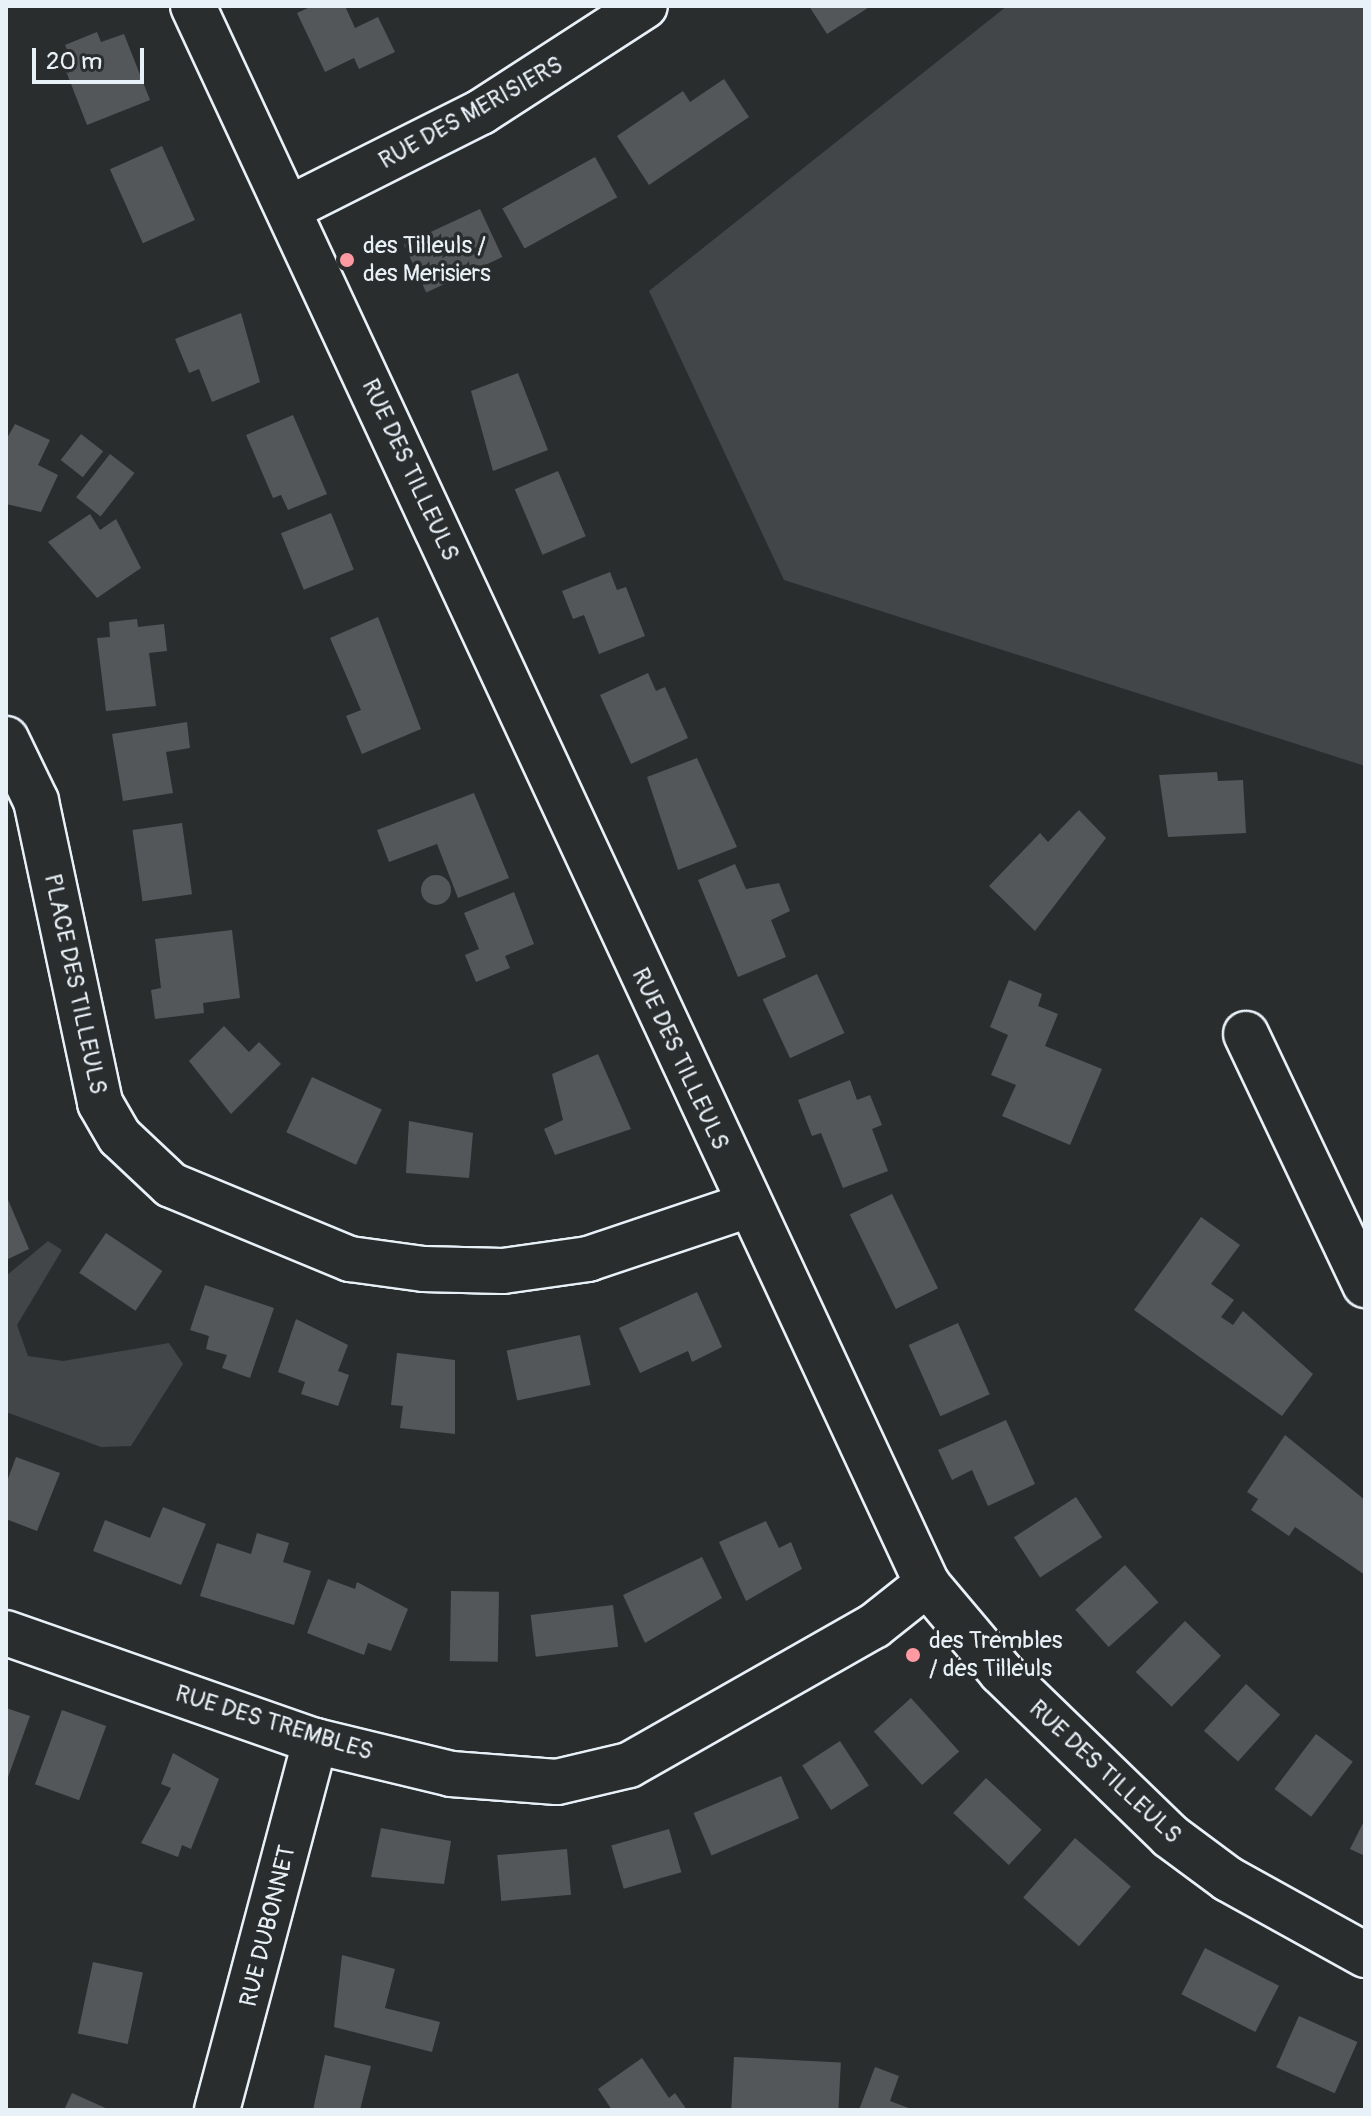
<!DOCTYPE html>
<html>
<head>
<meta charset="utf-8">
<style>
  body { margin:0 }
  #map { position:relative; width:1371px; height:2116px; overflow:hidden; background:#2a2d2e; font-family:Pangolin,sans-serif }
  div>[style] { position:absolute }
  .green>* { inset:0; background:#424648 }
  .building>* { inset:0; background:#535759; transform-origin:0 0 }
  .round { border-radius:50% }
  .roads { filter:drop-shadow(2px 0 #e8f1f8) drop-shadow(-2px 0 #e8f1f8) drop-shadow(0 2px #e8f1f8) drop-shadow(0 -2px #e8f1f8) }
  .minor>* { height:44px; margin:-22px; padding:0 22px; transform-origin:22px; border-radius:22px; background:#2a2d2e }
  .dots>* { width:22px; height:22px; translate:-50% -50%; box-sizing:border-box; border:4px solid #2a2d2e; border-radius:50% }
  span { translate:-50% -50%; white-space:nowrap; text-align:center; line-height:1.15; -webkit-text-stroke:7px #2a2d2e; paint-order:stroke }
  .street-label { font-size:24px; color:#e8f1f8 }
  .poi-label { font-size:24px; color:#e8f1f8 }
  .left { translate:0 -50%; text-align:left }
  .frame { position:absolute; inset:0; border:8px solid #e8f1f8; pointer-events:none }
  .scale { position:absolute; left:32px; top:48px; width:112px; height:36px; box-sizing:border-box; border:4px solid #e8f1f8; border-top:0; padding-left:10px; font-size:24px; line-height:28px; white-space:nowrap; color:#e8f1f8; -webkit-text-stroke:6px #2a2d2e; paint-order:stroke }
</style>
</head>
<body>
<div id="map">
  <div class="green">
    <div style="clip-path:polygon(1007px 6px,1365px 6px,1365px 766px,784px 580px,649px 291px)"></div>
    <div style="clip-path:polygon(48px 1241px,62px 1250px,17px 1325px,28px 1356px,63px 1361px,169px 1343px,183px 1364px,131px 1446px,101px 1447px,6px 1412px,6px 1276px)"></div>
  </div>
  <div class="building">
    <div style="clip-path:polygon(312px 6px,345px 6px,355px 28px,378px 17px,395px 52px,359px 69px,354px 58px,325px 72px,297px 13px)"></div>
    <div style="clip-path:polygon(809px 6px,871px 6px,827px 34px)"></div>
    <div style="clip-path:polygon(97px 32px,101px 42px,124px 34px,150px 100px,87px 125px,64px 66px,73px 63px,65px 45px)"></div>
    <div style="clip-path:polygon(724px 79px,749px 117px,649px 185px,617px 136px,683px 91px,690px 102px)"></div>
    <div style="left:162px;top:146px;width:81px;height:57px;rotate:66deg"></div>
    <div style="left:595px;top:157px;width:46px;height:106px;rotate:61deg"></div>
    <div style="left:480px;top:209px;width:53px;height:84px;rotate:65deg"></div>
    <div style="clip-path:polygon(241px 313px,260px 382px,212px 402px,199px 369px,189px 373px,175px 339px)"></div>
    <div style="clip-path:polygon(518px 373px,548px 450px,493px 471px,471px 391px)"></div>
    <div style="clip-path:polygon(293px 415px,327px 494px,288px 510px,281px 495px,273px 498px,246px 435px)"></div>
    <div style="clip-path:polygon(15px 424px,50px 440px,38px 465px,58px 475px,41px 512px,6px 504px,6px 440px)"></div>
    <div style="left:81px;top:434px;width:28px;height:33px;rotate:38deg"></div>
    <div style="left:110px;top:454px;width:31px;height:55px;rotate:38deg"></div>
    <div style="left:558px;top:471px;width:71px;height:47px;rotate:67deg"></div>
    <div style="left:331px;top:513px;width:61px;height:54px;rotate:68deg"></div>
    <div style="clip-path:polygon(90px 514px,100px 530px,116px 519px,141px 568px,97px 598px,48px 542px)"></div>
    <div style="clip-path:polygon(610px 572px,617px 590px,626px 587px,645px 636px,599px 654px,584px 615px,573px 619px,562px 591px)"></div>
    <div style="clip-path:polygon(378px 617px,421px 729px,362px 754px,346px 716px,361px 710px,330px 638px)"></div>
    <div style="clip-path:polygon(137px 619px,138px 627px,164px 624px,167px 651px,149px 653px,156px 706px,106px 711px,97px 638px,110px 637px,109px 622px)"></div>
    <div style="clip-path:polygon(648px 673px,656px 691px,665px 687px,688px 738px,631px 764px,600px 695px)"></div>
    <div style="clip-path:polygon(187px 722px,190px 748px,166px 752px,173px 793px,123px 801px,112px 734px)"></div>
    <div style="clip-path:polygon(697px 758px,737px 847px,678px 870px,647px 777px)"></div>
    <div style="clip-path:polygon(1217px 772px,1218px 781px,1243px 780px,1246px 833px,1168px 837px,1159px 775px)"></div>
    <div style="clip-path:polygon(474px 793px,509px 878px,458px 898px,437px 844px,389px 862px,377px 830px)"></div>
    <div style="clip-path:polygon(1079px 810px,1106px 838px,1035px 931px,989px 886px,1040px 833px,1048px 842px)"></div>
    <div style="left:182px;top:823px;width:72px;height:50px;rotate:82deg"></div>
    <div style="clip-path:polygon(735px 864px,746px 889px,779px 883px,790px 911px,771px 920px,786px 957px,738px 977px,698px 880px)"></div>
    <div class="round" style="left:421px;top:875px;width:30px;height:30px"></div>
    <div style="clip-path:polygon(514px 892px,534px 944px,505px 956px,510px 968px,476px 982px,465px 955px,479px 949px,464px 913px)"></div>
    <div style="clip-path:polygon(232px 930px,240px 998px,203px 1003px,204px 1013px,155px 1019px,151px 990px,161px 988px,155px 939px)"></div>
    <div style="left:817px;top:974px;width:65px;height:60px;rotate:65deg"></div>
    <div style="clip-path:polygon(1009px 980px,1042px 994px,1038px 1006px,1058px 1014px,1045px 1046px,1102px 1069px,1070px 1145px,1002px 1116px,1016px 1085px,991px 1075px,1008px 1035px,990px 1027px)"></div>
    <div style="clip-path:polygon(224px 1026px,249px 1052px,259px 1042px,281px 1064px,231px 1114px,189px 1061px)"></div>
    <div style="clip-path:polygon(598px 1054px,631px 1129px,555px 1155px,544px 1129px,563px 1120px,552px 1074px)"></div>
    <div style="left:312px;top:1077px;width:77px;height:61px;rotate:25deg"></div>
    <div style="clip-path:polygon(850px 1080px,857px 1100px,870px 1095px,882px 1125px,872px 1129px,888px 1171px,843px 1188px,821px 1133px,812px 1136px,798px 1100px)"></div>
    <div style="clip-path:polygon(409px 1121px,473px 1133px,469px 1178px,406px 1173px)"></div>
    <div style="left:892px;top:1194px;width:105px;height:47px;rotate:64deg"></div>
    <div style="clip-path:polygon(6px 1195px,29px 1249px,6px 1260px)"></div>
    <div style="clip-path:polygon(1201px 1217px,1240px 1245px,1211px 1284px,1234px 1300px,1221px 1317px,1233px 1325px,1243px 1311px,1313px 1374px,1282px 1416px,1134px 1310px)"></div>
    <div style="left:106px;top:1233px;width:68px;height:48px;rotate:34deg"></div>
    <div style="clip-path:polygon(205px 1285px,274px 1308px,250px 1378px,222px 1368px,227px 1355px,206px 1349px,209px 1336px,190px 1330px)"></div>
    <div style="clip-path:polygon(697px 1292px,722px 1347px,692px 1362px,688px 1351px,640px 1373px,619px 1328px)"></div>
    <div style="clip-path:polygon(296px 1319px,348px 1345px,338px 1371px,349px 1375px,338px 1406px,301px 1394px,305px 1382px,278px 1372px)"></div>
    <div style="left:958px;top:1323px;width:78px;height:54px;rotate:66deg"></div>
    <div style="left:580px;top:1335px;width:51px;height:75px;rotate:78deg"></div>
    <div style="clip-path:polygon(397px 1353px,455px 1360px,455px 1434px,400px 1428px,403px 1406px,391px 1405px)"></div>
    <div style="clip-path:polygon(1006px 1420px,1035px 1484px,988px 1506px,972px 1470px,952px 1480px,938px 1450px)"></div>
    <div style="clip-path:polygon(1285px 1435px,1365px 1500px,1365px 1575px,1295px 1527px,1289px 1536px,1251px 1510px,1258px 1499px,1247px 1492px)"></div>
    <div style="clip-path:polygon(16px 1457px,60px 1473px,37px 1531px,6px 1519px,6px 1484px)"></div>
    <div style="left:1076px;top:1497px;width:48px;height:74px;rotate:57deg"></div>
    <div style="clip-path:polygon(163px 1507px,206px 1524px,181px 1585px,93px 1551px,105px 1520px,150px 1538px)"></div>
    <div style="clip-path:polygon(766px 1521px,779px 1548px,791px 1542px,802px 1569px,746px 1601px,719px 1542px)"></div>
    <div style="clip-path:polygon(257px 1533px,289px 1543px,283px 1562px,311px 1571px,294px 1625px,200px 1596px,217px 1543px,251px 1554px)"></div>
    <div style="clip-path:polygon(702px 1557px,722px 1598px,645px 1643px,623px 1595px)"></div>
    <div style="left:1125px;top:1565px;width:50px;height:67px;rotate:48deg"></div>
    <div style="clip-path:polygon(328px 1579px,355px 1589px,357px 1582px,408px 1609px,391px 1651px,368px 1643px,364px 1655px,307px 1633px)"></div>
    <div style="left:451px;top:1591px;width:48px;height:70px;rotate:1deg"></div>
    <div style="left:613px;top:1605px;width:42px;height:83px;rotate:83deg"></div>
    <div style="left:1185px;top:1621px;width:50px;height:71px;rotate:44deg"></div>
    <div style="left:1246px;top:1684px;width:46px;height:63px;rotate:42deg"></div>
    <div style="left:911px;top:1698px;width:72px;height:50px;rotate:48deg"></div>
    <div style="clip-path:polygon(6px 1708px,30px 1716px,6px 1783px)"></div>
    <div style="left:62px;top:1710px;width:47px;height:79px;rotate:20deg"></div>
    <div style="left:1316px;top:1734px;width:46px;height:69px;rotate:37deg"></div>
    <div style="left:840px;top:1741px;width:53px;height:45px;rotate:57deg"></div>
    <div style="clip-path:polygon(173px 1753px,219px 1779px,191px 1849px,182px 1845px,178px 1857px,141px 1843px,171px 1788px,161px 1784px)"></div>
    <div style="left:781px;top:1776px;width:46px;height:95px;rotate:67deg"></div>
    <div style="left:986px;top:1778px;width:76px;height:48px;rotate:43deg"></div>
    <div style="clip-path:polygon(1365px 1819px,1365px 1856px,1350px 1849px)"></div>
    <div style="clip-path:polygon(381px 1828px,451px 1841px,444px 1884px,371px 1877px)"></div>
    <div style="left:669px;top:1829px;width:45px;height:60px;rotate:74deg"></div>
    <div style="left:1075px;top:1838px;width:74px;height:79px;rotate:41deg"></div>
    <div style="left:567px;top:1849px;width:46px;height:70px;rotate:85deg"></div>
    <div style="left:1205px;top:1948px;width:83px;height:52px;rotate:27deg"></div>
    <div style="clip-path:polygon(342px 1955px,395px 1969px,385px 2008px,440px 2022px,432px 2052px,334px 2027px)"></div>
    <div style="left:93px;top:1962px;width:51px;height:73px;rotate:12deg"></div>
    <div style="left:1299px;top:2016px;width:64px;height:56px;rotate:24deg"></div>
    <div style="clip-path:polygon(325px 2055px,371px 2066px,360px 2110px,313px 2110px)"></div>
    <div style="left:734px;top:2057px;width:107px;height:51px;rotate:3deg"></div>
    <div style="clip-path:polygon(642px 2058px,669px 2098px,675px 2093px,687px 2110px,612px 2110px,598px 2089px)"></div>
    <div style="clip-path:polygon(875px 2067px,899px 2076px,890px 2101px,914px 2110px,859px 2110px)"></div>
    <div style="clip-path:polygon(72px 2093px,110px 2110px,64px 2110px)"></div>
  </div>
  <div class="roads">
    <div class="minor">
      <div style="left:193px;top:6px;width:1740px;rotate:65.05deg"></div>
      <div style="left:927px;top:1584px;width:115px;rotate:49.9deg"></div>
      <div style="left:1001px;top:1672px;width:235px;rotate:44.1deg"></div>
      <div style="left:1170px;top:1836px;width:72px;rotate:36.6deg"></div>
      <div style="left:1228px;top:1879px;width:157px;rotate:29deg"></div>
      <div style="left:290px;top:208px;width:214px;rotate:-26.7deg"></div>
      <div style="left:481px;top:112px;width:195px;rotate:-32.9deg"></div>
      <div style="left:6px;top:739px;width:69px;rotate:64.2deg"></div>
      <div style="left:36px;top:801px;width:309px;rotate:78deg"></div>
      <div style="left:100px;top:1103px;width:39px;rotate:60deg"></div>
      <div style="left:120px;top:1137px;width:70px;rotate:43.3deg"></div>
      <div style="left:171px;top:1185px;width:194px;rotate:22.5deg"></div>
      <div style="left:350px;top:1259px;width:74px;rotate:7.8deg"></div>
      <div style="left:423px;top:1269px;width:80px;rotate:1.4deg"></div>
      <div style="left:503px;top:1271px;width:86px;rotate:-8deg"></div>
      <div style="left:588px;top:1259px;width:169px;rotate:-18.6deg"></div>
      <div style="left:1246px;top:1034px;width:278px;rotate:64.6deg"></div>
      <div style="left:6px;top:1633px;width:327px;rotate:19.3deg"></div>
      <div style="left:315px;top:1741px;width:140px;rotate:13.6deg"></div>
      <div style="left:451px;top:1774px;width:106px;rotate:4.3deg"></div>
      <div style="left:557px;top:1782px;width:74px;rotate:-13.3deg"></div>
      <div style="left:629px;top:1765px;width:282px;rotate:-29.6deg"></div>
      <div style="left:874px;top:1626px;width:68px;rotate:-38.4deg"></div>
      <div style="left:217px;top:2110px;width:382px;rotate:-75.1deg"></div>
    </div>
  </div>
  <div class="dots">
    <div style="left:347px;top:260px;background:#ff9aa2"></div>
    <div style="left:913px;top:1655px;background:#ff9aa2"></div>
  </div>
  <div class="street-label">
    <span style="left:471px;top:113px;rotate:-29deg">RUE DES MERISIERS</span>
    <span style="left:410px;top:470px;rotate:65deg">RUE DES TILLEULS</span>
    <span style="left:75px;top:984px;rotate:78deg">PLACE DES TILLEULS</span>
    <span style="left:680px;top:1059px;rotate:65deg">RUE DES TILLEULS</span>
    <span style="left:274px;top:1723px;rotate:17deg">RUE DES TREMBLES</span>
    <span style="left:1105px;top:1772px;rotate:43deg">RUE DES TILLEULS</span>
    <span style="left:268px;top:1926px;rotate:-76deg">RUE DUBONNET</span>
  </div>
  <div class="poi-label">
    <span class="left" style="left:363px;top:260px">des Tilleuls /<br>des Merisiers</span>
    <span class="left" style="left:929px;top:1655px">des Trembles<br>/ des Tilleuls</span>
  </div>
  <div class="frame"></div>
  <div class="scale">20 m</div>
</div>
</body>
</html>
